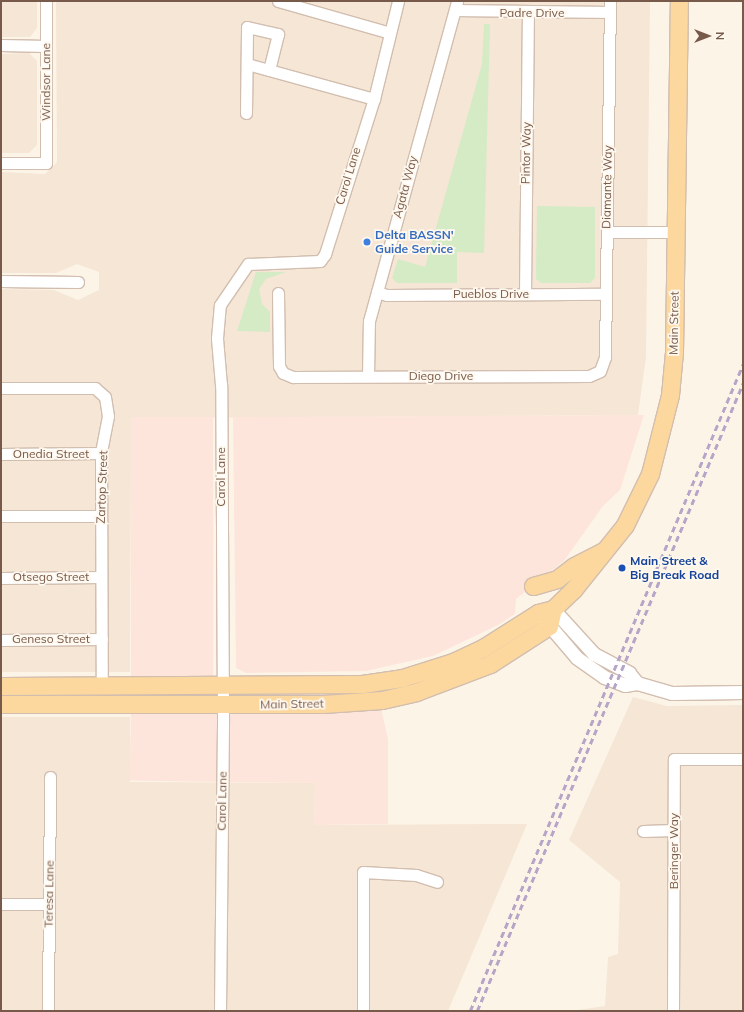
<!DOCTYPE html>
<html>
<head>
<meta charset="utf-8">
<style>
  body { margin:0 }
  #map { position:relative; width:744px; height:1012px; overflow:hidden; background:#fdf4e8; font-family:Mulish,sans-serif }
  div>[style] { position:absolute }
  .residential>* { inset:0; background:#f5e6d6 }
  .commercial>* { inset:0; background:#fde5db; transform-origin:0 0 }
  .green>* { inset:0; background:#d5ebc5 }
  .roads { filter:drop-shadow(1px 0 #d2beaf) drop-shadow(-1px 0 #d2beaf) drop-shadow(0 1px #d2beaf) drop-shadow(0 -1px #d2beaf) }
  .minor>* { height:11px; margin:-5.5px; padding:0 5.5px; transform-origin:5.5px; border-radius:5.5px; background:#fff }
  .tertiary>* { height:13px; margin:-6.5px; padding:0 6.5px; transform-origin:6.5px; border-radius:6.5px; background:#fff }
  .primary>* { height:17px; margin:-8.5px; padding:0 8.5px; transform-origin:8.5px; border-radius:8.5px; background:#fcd89f }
  .rail>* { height:2.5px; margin-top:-1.25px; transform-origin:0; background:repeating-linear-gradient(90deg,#b7a5c8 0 6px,transparent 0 10px) }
  .dots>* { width:11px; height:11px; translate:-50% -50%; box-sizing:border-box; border:2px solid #fff8ee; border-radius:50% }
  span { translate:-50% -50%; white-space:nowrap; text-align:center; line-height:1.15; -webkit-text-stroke:3.5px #fff8ee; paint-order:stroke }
  .street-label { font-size:12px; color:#785a4a }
  .shop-label { font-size:12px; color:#366cbe; font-weight:700 }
  .left { translate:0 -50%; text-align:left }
  .transit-label { font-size:12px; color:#164399; font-weight:700 }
  .frame { position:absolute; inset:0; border:2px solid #785a4a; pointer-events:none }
  .north { position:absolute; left:688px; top:16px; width:40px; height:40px; -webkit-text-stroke:3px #fff8ee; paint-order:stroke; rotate:90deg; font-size:11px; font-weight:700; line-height:16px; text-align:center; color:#785a4a }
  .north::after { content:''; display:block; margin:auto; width:14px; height:18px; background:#785a4a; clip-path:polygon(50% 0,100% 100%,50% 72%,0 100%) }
</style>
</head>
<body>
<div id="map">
  <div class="residential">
    <div style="clip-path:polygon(1px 1px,37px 1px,37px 28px,30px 37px,1px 37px)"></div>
    <div style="clip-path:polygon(56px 1px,650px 1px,646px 357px,638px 415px,131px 418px,130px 672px,1px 672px,1px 289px,54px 290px,78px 300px,99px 290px,99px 272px,77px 264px,56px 273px,1px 273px,1px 172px,45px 174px,57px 162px)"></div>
    <div style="clip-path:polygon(29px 53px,37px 61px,37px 145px,29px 153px,1px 153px,1px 54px)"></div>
    <div style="clip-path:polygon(633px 697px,667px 706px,743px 705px,743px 1011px,570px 1011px,605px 1006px,608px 957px,618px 954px,620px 882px,569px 840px)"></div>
    <div style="clip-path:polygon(1px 717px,130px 717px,130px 782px,315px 783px,314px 825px,527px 824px,448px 1011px,1px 1011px)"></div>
  </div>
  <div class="commercial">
    <div style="clip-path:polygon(644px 415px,620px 490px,603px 506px,564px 561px,516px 599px,515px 614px,498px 625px,433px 656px,366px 671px,246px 673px,236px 668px,233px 417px)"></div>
    <div style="left:131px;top:417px;width:82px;height:261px"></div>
    <div style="left:220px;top:708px;width:74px;height:89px;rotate:91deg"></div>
    <div style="clip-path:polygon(229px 708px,381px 708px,388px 739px,388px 824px,314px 825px,315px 783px,228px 782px)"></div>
  </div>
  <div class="green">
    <div style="clip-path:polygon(484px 24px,490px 24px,484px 253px,457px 252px,457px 283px,397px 283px,392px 278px,398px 259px,425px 267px,482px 64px)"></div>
    <div style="clip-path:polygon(537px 206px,595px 207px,595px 278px,590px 283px,541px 283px,536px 279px)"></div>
    <div style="clip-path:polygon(256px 272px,286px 272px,266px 279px,259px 289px,262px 304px,270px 312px,270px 332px,237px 331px)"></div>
  </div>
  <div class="roads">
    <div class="minor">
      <div style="left:278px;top:1px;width:116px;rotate:15.9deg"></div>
      <div style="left:455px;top:10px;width:155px;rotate:0.7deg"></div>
      <div style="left:1px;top:45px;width:45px;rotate:1.3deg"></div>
      <div style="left:247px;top:64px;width:132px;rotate:15.4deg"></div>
      <div style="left:246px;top:113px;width:86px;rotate:-89.3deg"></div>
      <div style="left:247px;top:27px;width:32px;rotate:13deg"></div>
      <div style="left:278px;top:34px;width:37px;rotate:104deg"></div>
      <div style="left:1px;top:163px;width:45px"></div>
      <div style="left:46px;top:163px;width:162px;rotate:-90deg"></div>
      <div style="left:607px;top:232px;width:68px"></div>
      <div style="left:1px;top:281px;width:77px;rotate:0.7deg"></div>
      <div style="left:377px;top:292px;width:10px;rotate:17deg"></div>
      <div style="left:387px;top:295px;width:218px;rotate:-0.3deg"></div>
      <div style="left:278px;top:293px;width:73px;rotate:89.2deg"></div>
      <div style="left:279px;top:366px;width:8px;rotate:60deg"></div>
      <div style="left:283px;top:373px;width:11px;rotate:22deg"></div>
      <div style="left:293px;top:377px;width:296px;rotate:-0.2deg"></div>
      <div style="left:589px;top:376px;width:12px;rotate:-24deg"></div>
      <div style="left:600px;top:371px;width:15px;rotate:-70deg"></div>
      <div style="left:605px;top:357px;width:356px;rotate:-89.2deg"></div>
      <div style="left:525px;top:294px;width:281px;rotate:-89.4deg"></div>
      <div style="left:368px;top:376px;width:55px;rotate:-89deg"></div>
      <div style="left:369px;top:321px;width:332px;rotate:-74.6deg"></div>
      <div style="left:1px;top:388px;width:94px"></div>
      <div style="left:95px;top:388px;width:13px;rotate:42deg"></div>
      <div style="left:105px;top:397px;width:19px;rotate:81deg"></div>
      <div style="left:108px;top:416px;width:38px;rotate:101deg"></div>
      <div style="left:101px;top:453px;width:233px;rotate:89.8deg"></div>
      <div style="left:1px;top:454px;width:100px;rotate:-0.6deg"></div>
      <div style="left:1px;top:516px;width:100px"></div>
      <div style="left:1px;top:578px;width:100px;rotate:-0.6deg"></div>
      <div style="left:1px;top:640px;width:101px;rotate:-0.6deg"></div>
      <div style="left:643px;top:831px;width:31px;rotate:-2deg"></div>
      <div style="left:1px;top:904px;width:48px"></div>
      <div style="left:48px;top:1011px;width:234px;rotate:-89.5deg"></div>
      <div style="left:220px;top:1011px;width:294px;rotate:-89.4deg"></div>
      <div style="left:223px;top:717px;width:332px;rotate:-90.3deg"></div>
      <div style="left:221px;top:385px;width:47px;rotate:-94.9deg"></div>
      <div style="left:217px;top:338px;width:33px;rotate:-85deg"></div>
      <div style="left:220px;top:305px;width:50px;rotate:-55.7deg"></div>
      <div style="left:248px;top:264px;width:72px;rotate:-2.4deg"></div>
      <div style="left:320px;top:261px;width:9px;rotate:-54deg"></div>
      <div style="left:325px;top:254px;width:163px;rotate:-72.5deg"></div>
      <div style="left:374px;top:99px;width:101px;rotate:-76.2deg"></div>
      <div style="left:363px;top:1011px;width:139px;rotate:-90deg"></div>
      <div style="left:363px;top:872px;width:53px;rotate:3.2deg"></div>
      <div style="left:416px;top:875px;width:22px;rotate:18deg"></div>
      <div style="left:673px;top:1011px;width:252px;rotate:-89.8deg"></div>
      <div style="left:674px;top:759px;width:69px"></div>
    </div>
    <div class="tertiary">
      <div style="left:553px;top:609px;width:61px;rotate:47.7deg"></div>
      <div style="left:594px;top:654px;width:40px;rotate:28deg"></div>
      <div style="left:629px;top:673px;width:13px;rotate:51deg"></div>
      <div style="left:543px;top:618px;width:52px;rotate:49.6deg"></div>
      <div style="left:577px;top:658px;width:33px;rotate:35deg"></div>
      <div style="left:604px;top:677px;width:22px;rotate:21deg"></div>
      <div style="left:625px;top:685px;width:12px;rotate:-9deg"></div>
      <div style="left:637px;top:683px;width:36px;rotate:16deg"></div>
      <div style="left:672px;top:693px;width:71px;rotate:-0.8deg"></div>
    </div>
    <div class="primary">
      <div style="left:533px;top:586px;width:25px;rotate:-16deg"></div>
      <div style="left:557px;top:579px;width:21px;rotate:-37deg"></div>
      <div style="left:574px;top:566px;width:34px;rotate:-27deg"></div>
      <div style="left:1px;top:686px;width:361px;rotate:-0.3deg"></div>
      <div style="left:362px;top:684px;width:40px;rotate:-8.5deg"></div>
      <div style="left:402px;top:678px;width:53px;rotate:-17.4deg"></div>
      <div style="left:453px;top:662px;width:33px;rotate:-25deg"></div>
      <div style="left:483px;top:648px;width:65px;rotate:-32.5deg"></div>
      <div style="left:538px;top:613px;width:16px;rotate:-15deg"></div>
      <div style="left:553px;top:609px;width:28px;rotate:-44deg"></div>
      <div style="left:573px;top:590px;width:83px;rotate:-51.3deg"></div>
      <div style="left:625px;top:525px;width:57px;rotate:-63.9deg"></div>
      <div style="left:650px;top:474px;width:81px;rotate:-75.8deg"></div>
      <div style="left:670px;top:395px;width:43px;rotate:-84.7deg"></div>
      <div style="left:674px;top:352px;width:351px;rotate:-89.2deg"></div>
      <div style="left:1px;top:704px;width:322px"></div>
      <div style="left:323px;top:704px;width:59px;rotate:-3.9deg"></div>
      <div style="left:382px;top:700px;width:35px;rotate:-13deg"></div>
      <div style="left:416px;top:692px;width:79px;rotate:-20.7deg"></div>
      <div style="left:490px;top:664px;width:70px;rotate:-32.8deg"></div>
      <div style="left:549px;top:626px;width:17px;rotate:-77deg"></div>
    </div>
  </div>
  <div class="rail">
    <div style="left:470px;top:1011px;width:702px;rotate:-67.12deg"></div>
    <div style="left:477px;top:1011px;width:682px;rotate:-67.04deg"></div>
  </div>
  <div class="dots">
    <div style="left:367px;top:242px;background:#3f7fe0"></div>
    <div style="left:622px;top:568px;background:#1a4fb4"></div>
  </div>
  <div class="street-label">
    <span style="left:532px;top:13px">Padre Drive</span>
    <span style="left:46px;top:82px;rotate:-90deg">Windsor Lane</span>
    <span style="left:526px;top:153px;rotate:-89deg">Pintor Way</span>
    <span style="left:348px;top:176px;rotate:-73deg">Carol Lane</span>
    <span style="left:405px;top:187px;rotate:-75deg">Agata Way</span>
    <span style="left:607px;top:187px;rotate:-89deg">Diamante Way</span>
    <span style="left:491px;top:294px">Pueblos Drive</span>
    <span style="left:674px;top:323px;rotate:-89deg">Main Street</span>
    <span style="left:441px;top:376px">Diego Drive</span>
    <span style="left:51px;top:454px">Onedia Street</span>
    <span style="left:221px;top:477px;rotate:-90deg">Carol Lane</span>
    <span style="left:102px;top:487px;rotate:-88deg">Zartop Street</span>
    <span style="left:51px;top:577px">Otsego Street</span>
    <span style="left:51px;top:639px">Geneso Street</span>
    <span style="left:292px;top:704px;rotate:-1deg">Main Street</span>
    <span style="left:222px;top:801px;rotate:-89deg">Carol Lane</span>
    <span style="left:674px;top:851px;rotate:-90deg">Beringer Way</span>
    <span style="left:49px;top:894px;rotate:-89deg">Teresa Lane</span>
  </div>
  <div class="shop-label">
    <span class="left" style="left:375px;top:242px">Delta BASSN'<br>Guide Service</span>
  </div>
  <div class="transit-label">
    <span class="left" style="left:630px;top:568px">Main Street &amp;<br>Big Break Road</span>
  </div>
  <div class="frame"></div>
  <div class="north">N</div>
</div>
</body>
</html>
